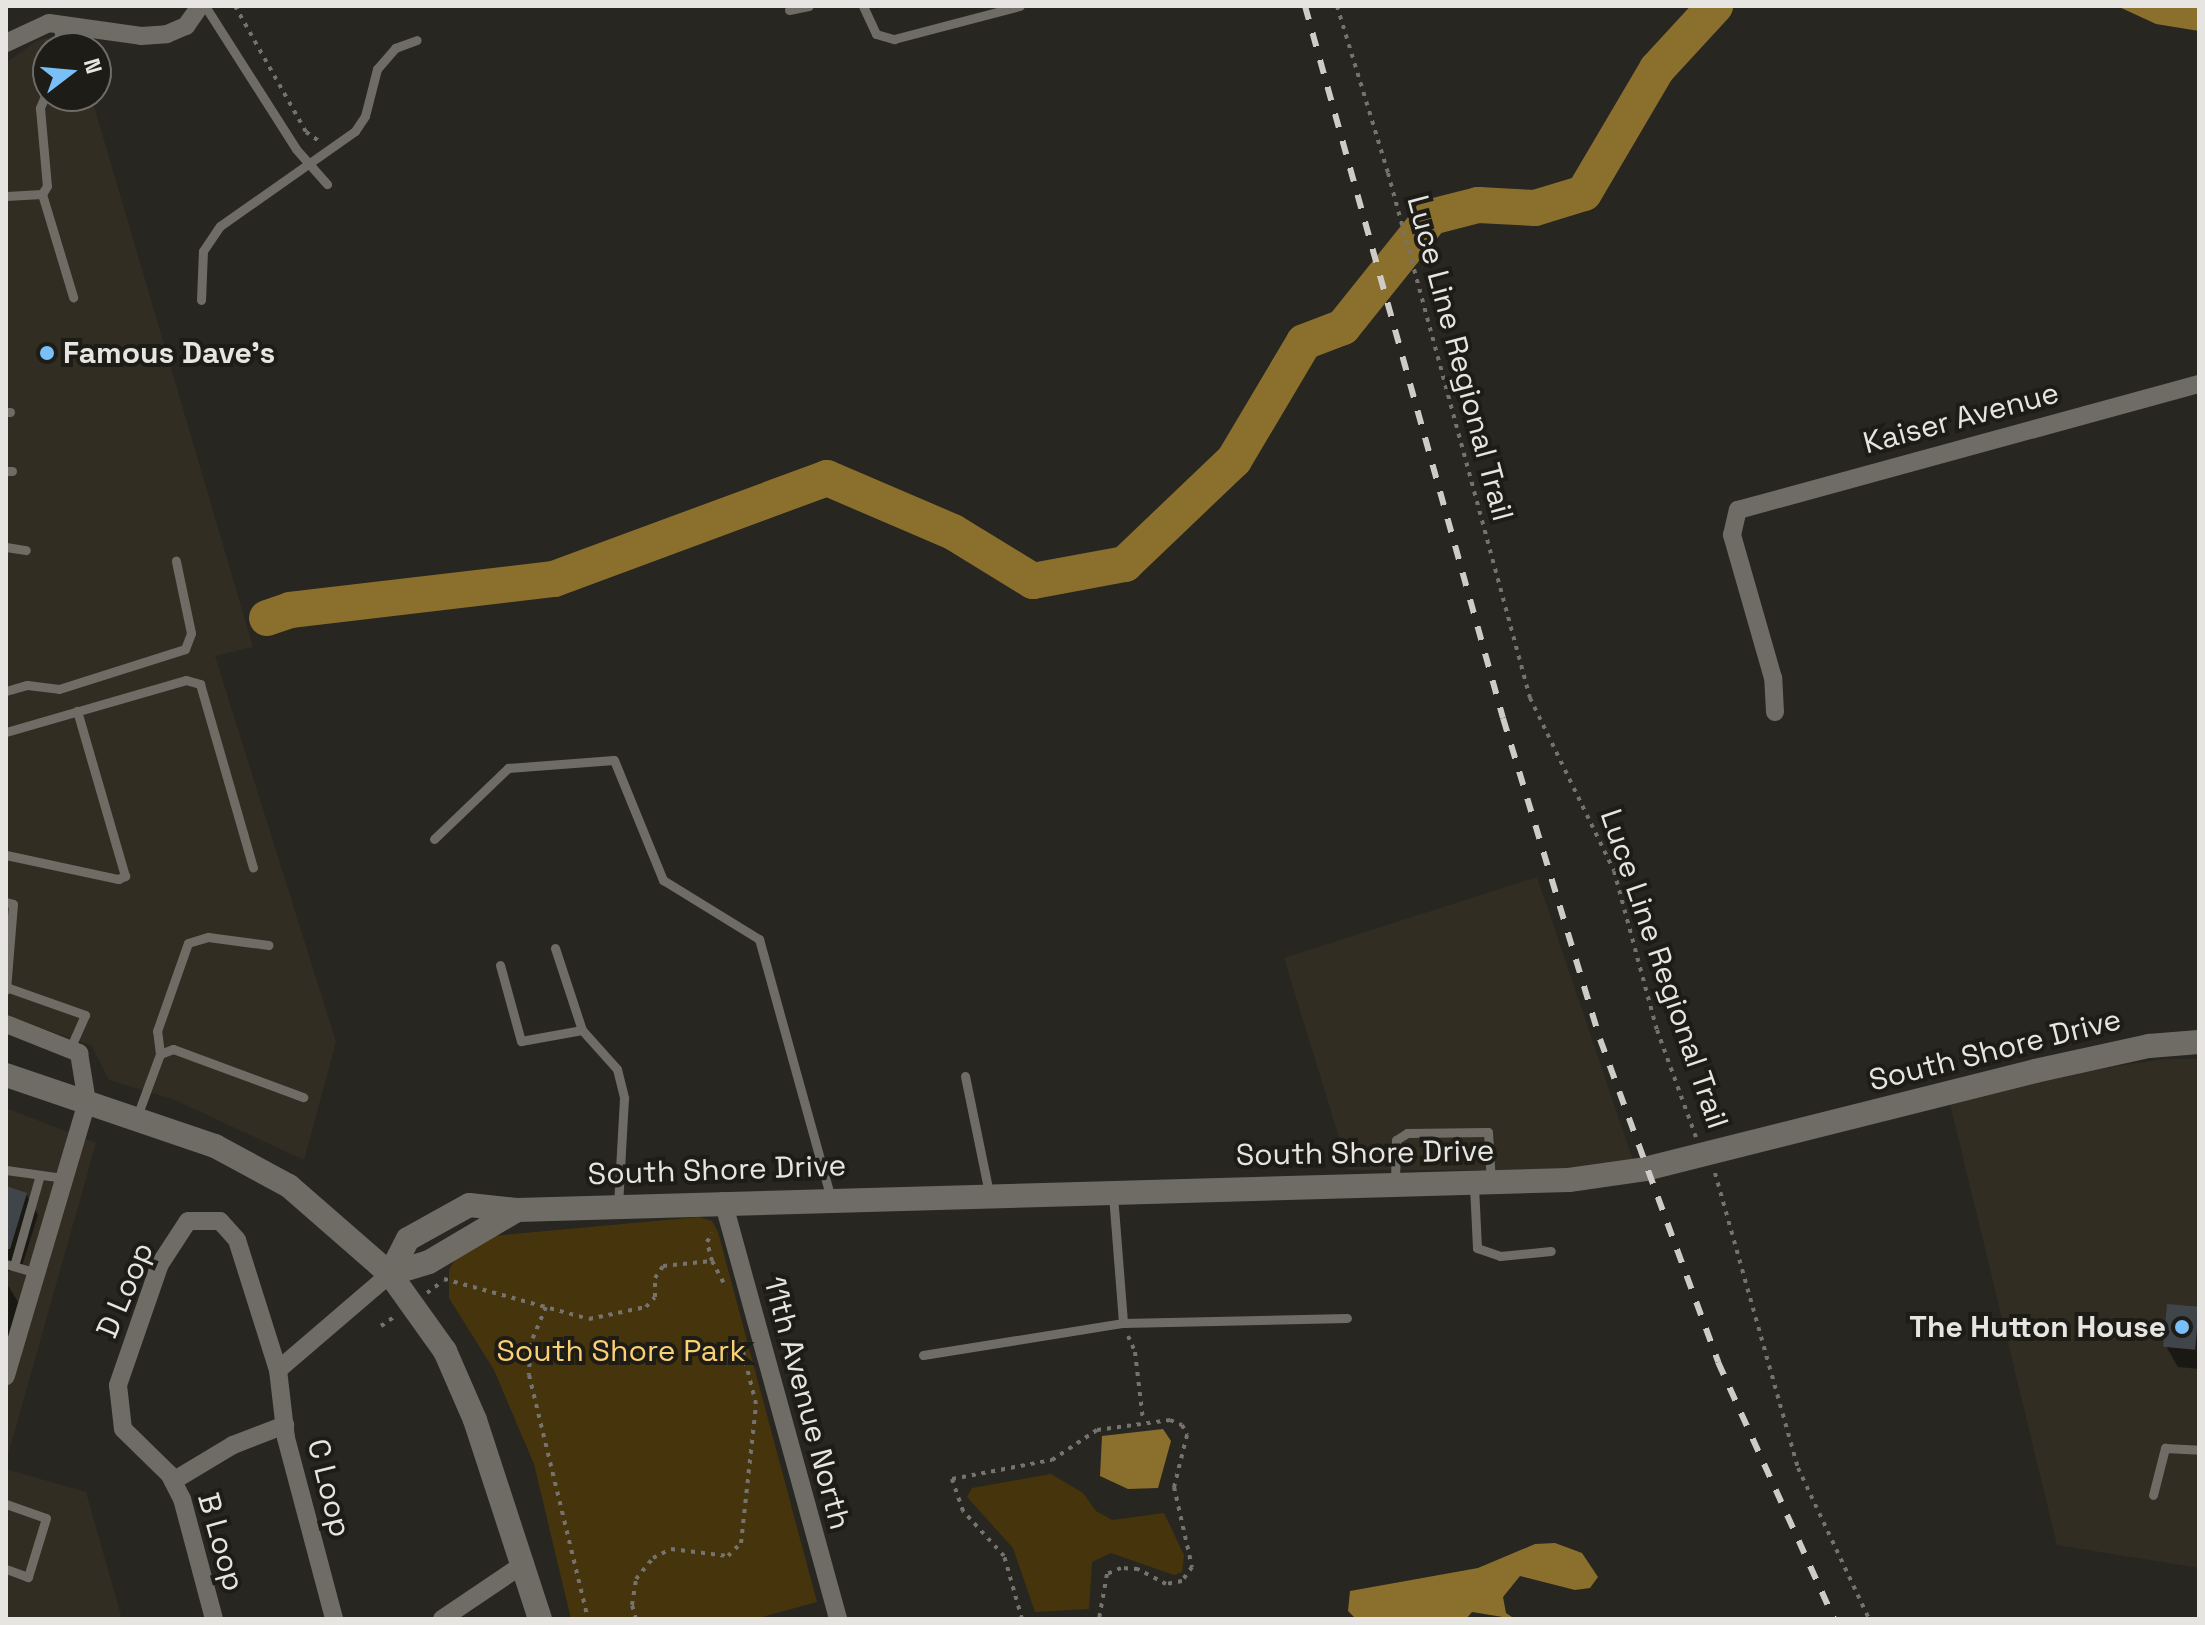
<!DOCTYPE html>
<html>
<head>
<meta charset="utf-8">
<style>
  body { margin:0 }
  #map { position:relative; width:2205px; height:1625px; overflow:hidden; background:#282620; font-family:"Space Grotesk",sans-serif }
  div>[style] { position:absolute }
  .built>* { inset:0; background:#322d22 }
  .green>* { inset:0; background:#46350c }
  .water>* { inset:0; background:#8b6f2d }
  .shadow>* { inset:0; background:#0007 }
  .river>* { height:36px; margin:-18px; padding:0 18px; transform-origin:18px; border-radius:18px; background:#8b6f2d }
  .building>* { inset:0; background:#40454a; transform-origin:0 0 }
  .path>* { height:4px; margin-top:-2px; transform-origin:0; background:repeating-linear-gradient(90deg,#75736d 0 4px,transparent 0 10px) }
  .service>* { height:9px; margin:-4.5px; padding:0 4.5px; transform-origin:4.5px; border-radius:4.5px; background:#6f6c66 }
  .minor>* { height:18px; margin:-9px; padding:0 9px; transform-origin:9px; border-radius:9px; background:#6f6c66 }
  .tertiary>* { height:24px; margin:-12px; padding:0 12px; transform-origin:12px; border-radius:12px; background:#6f6c66 }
  .rail>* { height:6px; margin-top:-3px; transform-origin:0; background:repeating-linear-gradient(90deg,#ceccc8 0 14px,transparent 0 28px) }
  .dots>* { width:22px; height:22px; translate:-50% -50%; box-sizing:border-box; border:4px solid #1e1c17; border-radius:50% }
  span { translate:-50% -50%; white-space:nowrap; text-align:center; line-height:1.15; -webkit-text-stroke:8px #1e1c17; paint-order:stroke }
  .poi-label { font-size:30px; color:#e7e5e1; font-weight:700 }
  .left { translate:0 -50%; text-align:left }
  .right { translate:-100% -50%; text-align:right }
  .street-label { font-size:30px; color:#e7e5e1 }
  .park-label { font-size:30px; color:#fad073 }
  .frame { position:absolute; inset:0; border:8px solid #e7e5e1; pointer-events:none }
  .north { position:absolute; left:32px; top:32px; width:80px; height:80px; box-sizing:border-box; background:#1e1c17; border:2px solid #6e6c68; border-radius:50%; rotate:74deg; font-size:22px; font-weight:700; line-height:32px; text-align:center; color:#e7e5e1 }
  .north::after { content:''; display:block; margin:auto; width:28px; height:36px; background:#79bff8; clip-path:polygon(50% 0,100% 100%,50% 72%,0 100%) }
</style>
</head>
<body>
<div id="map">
  <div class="built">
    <div style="clip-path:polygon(54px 36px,74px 39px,77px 48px,48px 48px,48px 96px,91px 96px,253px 647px,215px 656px,336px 1042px,304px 1160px,175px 1100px,109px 1080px,91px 1045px,6px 1016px,6px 63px,36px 41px)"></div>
    <div style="clip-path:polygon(1537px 877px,1633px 1160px,1569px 1170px,1349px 1170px,1284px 958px)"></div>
    <div style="clip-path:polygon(2166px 1059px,2199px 1059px,2199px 1568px,2057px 1545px,1950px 1104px,2053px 1076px)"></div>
    <div style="clip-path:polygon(6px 1108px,96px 1143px,6px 1462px)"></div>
    <div style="clip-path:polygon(6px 1469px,86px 1492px,122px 1619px,6px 1619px)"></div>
  </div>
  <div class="green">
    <div style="clip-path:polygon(699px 1217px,712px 1221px,718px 1232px,817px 1602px,755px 1619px,571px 1619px,534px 1464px,494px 1370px,449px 1298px,449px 1270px,457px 1255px,493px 1236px)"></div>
    <div style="clip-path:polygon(1051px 1474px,1083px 1493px,1096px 1511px,1112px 1520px,1164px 1513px,1184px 1555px,1182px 1572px,1174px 1575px,1111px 1553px,1092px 1562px,1089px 1609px,1035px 1612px,1013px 1548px,967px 1497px,972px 1488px)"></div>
  </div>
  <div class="water">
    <div style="clip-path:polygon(2117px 6px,2199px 6px,2199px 31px,2156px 24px)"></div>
    <div style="clip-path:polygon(1163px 1429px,1171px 1441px,1158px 1488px,1128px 1489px,1100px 1476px,1102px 1436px)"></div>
    <div style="clip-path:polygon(1555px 1543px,1582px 1553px,1598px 1577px,1590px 1588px,1575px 1590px,1520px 1576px,1503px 1597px,1506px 1613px,1515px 1619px,1472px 1612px,1466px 1619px,1356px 1619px,1348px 1611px,1350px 1591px,1478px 1568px,1535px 1544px)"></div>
  </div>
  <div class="shadow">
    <div style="clip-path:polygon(6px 1189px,26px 1194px,38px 1215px,22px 1266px,10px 1267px,6px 1279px)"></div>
    <div style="clip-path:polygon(6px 1282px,18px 1302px,6px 1344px)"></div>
    <div style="clip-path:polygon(2199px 1309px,2199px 1369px,2178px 1367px,2166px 1346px)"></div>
  </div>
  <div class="river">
    <div style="left:267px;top:618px;width:24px;rotate:-19deg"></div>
    <div style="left:290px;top:610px;width:266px;rotate:-6.7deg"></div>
    <div style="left:554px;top:579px;width:291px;rotate:-20.3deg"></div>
    <div style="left:827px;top:478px;width:137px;rotate:23.2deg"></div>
    <div style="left:953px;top:532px;width:94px;rotate:31.5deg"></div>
    <div style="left:1033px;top:581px;width:94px;rotate:-10.5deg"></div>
    <div style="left:1125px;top:564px;width:151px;rotate:-43.7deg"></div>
    <div style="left:1234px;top:460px;width:137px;rotate:-59.3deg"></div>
    <div style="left:1304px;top:342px;width:42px;rotate:-21deg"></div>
    <div style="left:1343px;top:327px;width:141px;rotate:-51.3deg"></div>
    <div style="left:1431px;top:217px;width:49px;rotate:-14.3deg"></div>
    <div style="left:1478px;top:205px;width:57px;rotate:3deg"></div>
    <div style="left:1535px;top:208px;width:51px;rotate:-17deg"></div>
    <div style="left:1584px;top:193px;width:144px;rotate:-59.5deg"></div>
    <div style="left:1657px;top:69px;width:86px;rotate:-47.4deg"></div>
  </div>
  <div class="building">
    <div style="clip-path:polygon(6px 1186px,27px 1193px,10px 1249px,6px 1249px)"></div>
    <div style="left:2167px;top:1304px;width:32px;height:43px;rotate:5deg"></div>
  </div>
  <div class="path">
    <div style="left:235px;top:6px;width:145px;rotate:60.6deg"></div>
    <div style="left:306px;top:132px;width:16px;rotate:35deg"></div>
    <div style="left:1337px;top:6px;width:175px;rotate:73deg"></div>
    <div style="left:1388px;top:173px;width:544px;rotate:74.86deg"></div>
    <div style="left:1530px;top:698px;width:192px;rotate:64.1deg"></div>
    <div style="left:1614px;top:871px;width:165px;rotate:74.9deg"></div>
    <div style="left:1657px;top:1030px;width:114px;rotate:70deg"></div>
    <div style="left:1715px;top:1173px;width:306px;rotate:74.3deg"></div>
    <div style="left:1798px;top:1468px;width:167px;rotate:64.8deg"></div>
    <div style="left:712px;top:1261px;width:20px;rotate:-105deg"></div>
    <div style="left:707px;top:1242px;width:10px;rotate:-61deg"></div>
    <div style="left:444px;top:1279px;width:150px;rotate:15.4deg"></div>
    <div style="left:589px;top:1319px;width:58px;rotate:-11.9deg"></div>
    <div style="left:646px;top:1307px;width:13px;rotate:-48deg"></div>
    <div style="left:655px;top:1297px;width:19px;rotate:-90deg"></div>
    <div style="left:655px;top:1278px;width:14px;rotate:-56deg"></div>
    <div style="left:663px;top:1266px;width:49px;rotate:-5.8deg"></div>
    <div style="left:712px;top:1261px;width:27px;rotate:62deg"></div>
    <div style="left:427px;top:1293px;width:20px;rotate:-37deg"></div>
    <div style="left:546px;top:1307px;width:39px;rotate:113deg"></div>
    <div style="left:531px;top:1343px;width:32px;rotate:94deg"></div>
    <div style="left:529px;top:1375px;width:251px;rotate:76.4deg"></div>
    <div style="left:381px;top:1326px;width:16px;rotate:-35deg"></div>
    <div style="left:1128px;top:1336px;width:17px;rotate:66deg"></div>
    <div style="left:1135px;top:1352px;width:68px;rotate:83.3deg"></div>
    <div style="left:636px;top:1619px;width:15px;rotate:-106deg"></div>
    <div style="left:632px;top:1605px;width:26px;rotate:-81deg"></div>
    <div style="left:636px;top:1579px;width:27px;rotate:-51deg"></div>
    <div style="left:653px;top:1558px;width:20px;rotate:-27deg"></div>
    <div style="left:671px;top:1549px;width:57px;rotate:7deg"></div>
    <div style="left:728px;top:1556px;width:18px;rotate:-45deg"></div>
    <div style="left:741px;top:1543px;width:140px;rotate:-83.8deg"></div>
    <div style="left:756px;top:1404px;width:66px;rotate:-104deg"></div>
    <div style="left:1022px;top:1619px;width:66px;rotate:-105.9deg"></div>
    <div style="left:1004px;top:1556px;width:61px;rotate:-132.3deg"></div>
    <div style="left:963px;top:1511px;width:34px;rotate:-109deg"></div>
    <div style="left:952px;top:1479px;width:102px;rotate:-10.8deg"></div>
    <div style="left:1052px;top:1460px;width:54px;rotate:-33.7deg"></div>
    <div style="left:1097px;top:1430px;width:74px;rotate:-7.8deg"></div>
    <div style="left:1170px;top:1420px;width:13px;rotate:23deg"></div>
    <div style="left:1182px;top:1425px;width:11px;rotate:63deg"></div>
    <div style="left:1187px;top:1435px;width:54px;rotate:104deg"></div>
    <div style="left:1174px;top:1487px;width:82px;rotate:77.3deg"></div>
    <div style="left:1192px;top:1567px;width:17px;rotate:126deg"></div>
    <div style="left:1182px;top:1581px;width:16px;rotate:169deg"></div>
    <div style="left:1166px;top:1584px;width:32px;rotate:-152deg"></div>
    <div style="left:1138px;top:1569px;width:17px;rotate:-177deg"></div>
    <div style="left:1121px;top:1568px;width:15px;rotate:157deg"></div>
    <div style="left:1107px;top:1574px;width:46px;rotate:100.1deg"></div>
  </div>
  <div class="service">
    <div style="left:205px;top:6px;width:169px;rotate:57.5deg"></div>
    <div style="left:296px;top:149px;width:47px;rotate:48.5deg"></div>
    <div style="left:863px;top:6px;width:31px;rotate:65deg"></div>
    <div style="left:876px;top:34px;width:19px;rotate:16deg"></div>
    <div style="left:894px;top:39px;width:130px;rotate:-14.7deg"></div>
    <div style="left:789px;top:10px;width:20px;rotate:-11deg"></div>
    <div style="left:58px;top:24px;width:24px;rotate:85deg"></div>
    <div style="left:48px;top:89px;width:21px;rotate:113deg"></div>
    <div style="left:40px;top:108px;width:78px;rotate:84.9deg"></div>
    <div style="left:47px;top:186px;width:9px;rotate:122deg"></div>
    <div style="left:42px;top:194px;width:108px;rotate:73.2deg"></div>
    <div style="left:6px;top:196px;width:36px;rotate:-3deg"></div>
    <div style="left:201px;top:300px;width:49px;rotate:-87.7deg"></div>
    <div style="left:203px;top:251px;width:30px;rotate:-56deg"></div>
    <div style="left:220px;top:226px;width:165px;rotate:-35.1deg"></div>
    <div style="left:355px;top:131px;width:18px;rotate:-56deg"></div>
    <div style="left:365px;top:116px;width:49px;rotate:-75.7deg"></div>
    <div style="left:377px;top:69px;width:28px;rotate:-49deg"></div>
    <div style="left:395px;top:48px;width:23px;rotate:-20deg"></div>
    <div style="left:6px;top:412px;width:4px"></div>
    <div style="left:6px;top:471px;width:6px"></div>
    <div style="left:6px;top:547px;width:20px;rotate:9deg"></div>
    <div style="left:6px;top:691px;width:22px;rotate:-16deg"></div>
    <div style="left:27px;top:685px;width:32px;rotate:7deg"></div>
    <div style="left:59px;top:689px;width:132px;rotate:-17.6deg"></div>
    <div style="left:185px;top:649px;width:17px;rotate:-69deg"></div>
    <div style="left:191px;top:633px;width:74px;rotate:-101.8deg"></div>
    <div style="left:6px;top:732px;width:187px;rotate:-16.1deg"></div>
    <div style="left:186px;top:680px;width:15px;rotate:16deg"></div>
    <div style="left:200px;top:684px;width:191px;rotate:73.9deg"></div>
    <div style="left:434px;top:839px;width:103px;rotate:-43.8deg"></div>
    <div style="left:508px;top:768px;width:106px;rotate:-4.3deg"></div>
    <div style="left:614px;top:760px;width:130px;rotate:67.8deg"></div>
    <div style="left:663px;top:880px;width:113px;rotate:31.6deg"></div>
    <div style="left:759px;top:939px;width:269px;rotate:74.5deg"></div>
    <div style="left:6px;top:855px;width:115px;rotate:12.1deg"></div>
    <div style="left:118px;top:879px;width:8px;rotate:-23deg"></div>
    <div style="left:125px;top:876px;width:172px;rotate:-106.2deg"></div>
    <div style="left:6px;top:902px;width:7px;rotate:16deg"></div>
    <div style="left:13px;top:904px;width:86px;rotate:94.7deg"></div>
    <div style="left:555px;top:948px;width:86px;rotate:71.8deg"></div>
    <div style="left:582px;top:1030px;width:52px;rotate:48.1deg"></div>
    <div style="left:617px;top:1069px;width:30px;rotate:76deg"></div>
    <div style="left:624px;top:1098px;width:108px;rotate:93.2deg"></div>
    <div style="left:500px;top:965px;width:79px;rotate:74.6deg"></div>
    <div style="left:521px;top:1041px;width:62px;rotate:-10.2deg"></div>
    <div style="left:6px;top:987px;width:84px;rotate:19.5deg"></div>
    <div style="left:85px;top:1015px;width:37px;rotate:114deg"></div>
    <div style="left:160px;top:1054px;width:23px;rotate:-97deg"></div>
    <div style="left:157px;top:1031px;width:93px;rotate:-70.6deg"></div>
    <div style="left:188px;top:943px;width:21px;rotate:-17deg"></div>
    <div style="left:208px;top:937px;width:61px;rotate:7.6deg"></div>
    <div style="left:965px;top:1076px;width:119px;rotate:78.4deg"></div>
    <div style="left:136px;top:1119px;width:69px;rotate:-69.7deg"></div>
    <div style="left:160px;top:1054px;width:14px;rotate:-21deg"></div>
    <div style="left:173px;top:1049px;width:139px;rotate:20.3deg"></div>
    <div style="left:6px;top:1170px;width:59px;rotate:7.9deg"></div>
    <div style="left:1395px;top:1183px;width:43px;rotate:-88.7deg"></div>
    <div style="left:1396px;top:1140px;width:13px;rotate:-32deg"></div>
    <div style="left:1407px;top:1133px;width:81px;rotate:-0.7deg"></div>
    <div style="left:1488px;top:1132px;width:50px;rotate:86.6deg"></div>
    <div style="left:1474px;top:1186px;width:62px;rotate:87.2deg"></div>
    <div style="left:1477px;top:1248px;width:24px;rotate:19deg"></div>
    <div style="left:1500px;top:1256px;width:51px;rotate:-5.6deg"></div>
    <div style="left:1113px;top:1195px;width:128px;rotate:85.5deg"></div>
    <div style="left:6px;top:1264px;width:32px;rotate:16deg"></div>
    <div style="left:14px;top:1266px;width:91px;rotate:-74.1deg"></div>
    <div style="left:923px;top:1355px;width:203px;rotate:-9.1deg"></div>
    <div style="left:1123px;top:1323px;width:224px;rotate:-1.3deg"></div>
    <div style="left:2153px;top:1495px;width:49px;rotate:-75.7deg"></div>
    <div style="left:2165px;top:1448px;width:34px;rotate:3deg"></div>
    <div style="left:6px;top:1504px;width:42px;rotate:19.3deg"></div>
    <div style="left:46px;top:1518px;width:62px;rotate:107deg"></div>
    <div style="left:28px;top:1577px;width:23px;rotate:-160deg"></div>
  </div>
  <div class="minor">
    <div style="left:6px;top:43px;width:47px;rotate:-24.9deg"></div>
    <div style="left:49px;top:23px;width:93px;rotate:8deg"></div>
    <div style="left:141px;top:36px;width:26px;rotate:-4deg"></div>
    <div style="left:167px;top:34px;width:21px;rotate:-23deg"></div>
    <div style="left:186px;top:26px;width:24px;rotate:-55deg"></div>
    <div style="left:1775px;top:712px;width:34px;rotate:-93deg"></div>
    <div style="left:1773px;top:678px;width:149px;rotate:-106deg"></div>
    <div style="left:1732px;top:535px;width:26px;rotate:-77deg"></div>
    <div style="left:1738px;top:510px;width:478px;rotate:-15.3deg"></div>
    <div style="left:6px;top:1024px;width:79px;rotate:21.7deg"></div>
    <div style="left:79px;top:1053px;width:50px;rotate:80.7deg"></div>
    <div style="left:87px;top:1102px;width:286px;rotate:106.5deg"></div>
    <div style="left:723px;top:1201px;width:434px;rotate:74.6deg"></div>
    <div style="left:278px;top:1370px;width:148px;rotate:-40.6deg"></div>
    <div style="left:173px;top:1481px;width:70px;rotate:-31deg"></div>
    <div style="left:233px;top:1445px;width:56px;rotate:-21deg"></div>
    <div style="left:214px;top:1619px;width:124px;rotate:-104.9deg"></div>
    <div style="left:182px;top:1499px;width:28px;rotate:-117deg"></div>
    <div style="left:169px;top:1474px;width:64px;rotate:-135.6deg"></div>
    <div style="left:123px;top:1429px;width:44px;rotate:-96.5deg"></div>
    <div style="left:118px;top:1385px;width:128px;rotate:-70.9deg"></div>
    <div style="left:160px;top:1264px;width:51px;rotate:-56.9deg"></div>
    <div style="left:188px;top:1221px;width:32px"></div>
    <div style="left:220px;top:1221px;width:25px;rotate:48deg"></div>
    <div style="left:237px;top:1240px;width:136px;rotate:72.5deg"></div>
    <div style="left:278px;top:1370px;width:68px;rotate:83.3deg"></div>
    <div style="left:286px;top:1438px;width:187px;rotate:75.1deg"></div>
    <div style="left:442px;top:1619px;width:100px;rotate:-34deg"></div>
  </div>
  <div class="tertiary">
    <div style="left:6px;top:1075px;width:221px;rotate:18.8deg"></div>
    <div style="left:215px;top:1146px;width:84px;rotate:28.4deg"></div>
    <div style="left:289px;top:1186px;width:134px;rotate:41.1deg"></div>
    <div style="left:390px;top:1274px;width:95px;rotate:54.5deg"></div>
    <div style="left:445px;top:1351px;width:75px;rotate:66.5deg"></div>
    <div style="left:475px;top:1420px;width:209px;rotate:71.9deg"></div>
    <div style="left:390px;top:1274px;width:39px;rotate:-63deg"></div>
    <div style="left:408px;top:1239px;width:70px;rotate:-29.1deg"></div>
    <div style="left:469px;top:1205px;width:48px;rotate:5.9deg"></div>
    <div style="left:517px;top:1210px;width:1052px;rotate:-1.63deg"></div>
    <div style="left:1569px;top:1180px;width:77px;rotate:-8.2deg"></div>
    <div style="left:1645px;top:1169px;width:402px;rotate:-14.1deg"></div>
    <div style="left:2035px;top:1071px;width:117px;rotate:-12.4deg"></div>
    <div style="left:2149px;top:1046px;width:50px;rotate:-4.6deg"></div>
    <div style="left:390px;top:1274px;width:41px;rotate:-17.1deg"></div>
    <div style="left:429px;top:1262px;width:102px;rotate:-30.6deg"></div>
  </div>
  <div class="rail">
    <div style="left:1305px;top:6px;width:739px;rotate:74.46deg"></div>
    <div style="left:1503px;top:718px;width:335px;rotate:73.2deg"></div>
    <div style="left:1600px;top:1039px;width:344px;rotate:69.9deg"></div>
    <div style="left:1718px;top:1362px;width:282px;rotate:65.7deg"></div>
  </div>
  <div class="dots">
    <div style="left:47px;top:353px;background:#79bff8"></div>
    <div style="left:2182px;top:1327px;background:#79bff8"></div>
  </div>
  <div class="poi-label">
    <span class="left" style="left:63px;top:353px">Famous Dave's</span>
    <span class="right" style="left:2166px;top:1327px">The Hutton House</span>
  </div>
  <div class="street-label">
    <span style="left:1460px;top:358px;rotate:75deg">Luce Line Regional Trail</span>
    <span style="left:1961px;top:418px;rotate:-15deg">Kaiser Avenue</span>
    <span style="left:1664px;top:969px;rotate:71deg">Luce Line Regional Trail</span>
    <span style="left:1995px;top:1050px;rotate:-14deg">South Shore Drive</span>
    <span style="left:1365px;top:1153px;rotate:-1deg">South Shore Drive</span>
    <span style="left:717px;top:1170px;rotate:-2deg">South Shore Drive</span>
    <span style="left:125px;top:1290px;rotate:-67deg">D Loop</span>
    <span style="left:807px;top:1403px;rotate:75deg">11th Avenue North</span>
    <span style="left:329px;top:1488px;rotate:76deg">C Loop</span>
    <span style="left:221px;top:1542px;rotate:74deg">B Loop</span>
  </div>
  <div class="park-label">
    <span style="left:621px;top:1351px">South Shore Park</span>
  </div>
  <div class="frame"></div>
  <div class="north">N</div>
</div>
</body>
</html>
